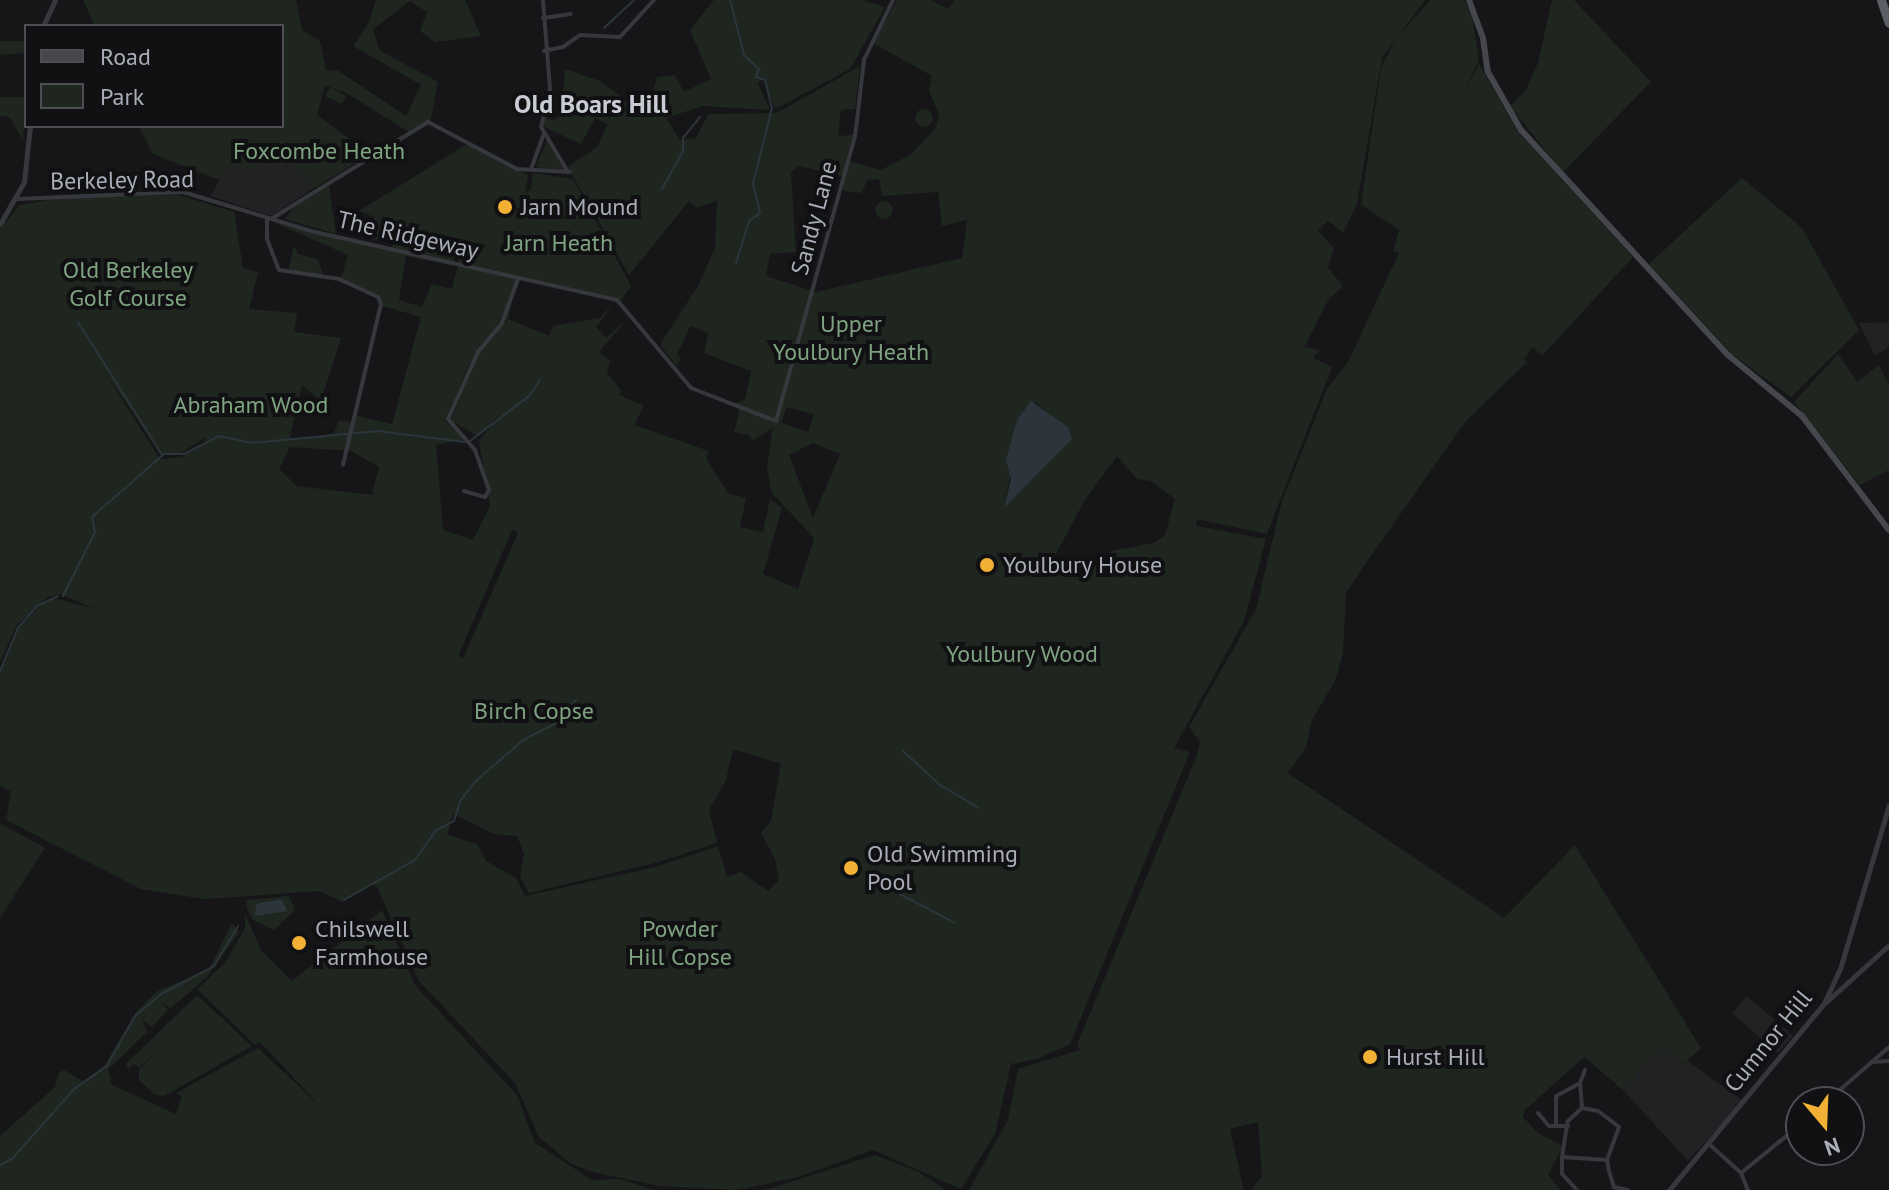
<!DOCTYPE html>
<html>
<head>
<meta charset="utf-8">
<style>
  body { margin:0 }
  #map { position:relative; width:1889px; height:1190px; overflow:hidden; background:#161618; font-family:"PT Sans",sans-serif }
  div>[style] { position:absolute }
  .built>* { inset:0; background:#222225; transform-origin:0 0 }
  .green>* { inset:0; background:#1e261f }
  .round { border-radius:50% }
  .water>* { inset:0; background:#2c353c }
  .stream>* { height:2px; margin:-1px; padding:0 1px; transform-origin:1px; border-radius:1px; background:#2c353c }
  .minor>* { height:4px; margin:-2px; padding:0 2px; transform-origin:2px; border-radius:2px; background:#37383d }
  .tertiary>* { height:5px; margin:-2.5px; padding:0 2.5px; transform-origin:2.5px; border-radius:2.5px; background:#37383d }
  .secondary>* { height:6px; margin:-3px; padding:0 3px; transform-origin:3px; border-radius:3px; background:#45474d }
  .trunk>* { height:9px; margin:-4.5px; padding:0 4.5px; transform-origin:4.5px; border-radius:4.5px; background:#5b5e65 }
  .dots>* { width:22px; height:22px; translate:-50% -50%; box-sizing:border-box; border:4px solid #111113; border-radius:50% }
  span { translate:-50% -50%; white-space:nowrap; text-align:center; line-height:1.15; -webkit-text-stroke:8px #111113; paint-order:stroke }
  .park-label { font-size:24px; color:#7fa381 }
  .street-label { font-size:24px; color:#a8adb8 }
  .poi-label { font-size:24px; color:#a8adb8 }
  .left { translate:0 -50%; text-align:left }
  .neighbourhood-label { font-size:26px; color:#c9ccd4; font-weight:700 }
  .legend { position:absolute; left:24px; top:24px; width:260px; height:104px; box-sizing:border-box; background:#111113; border:2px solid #4d4f55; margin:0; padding:10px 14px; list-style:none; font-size:24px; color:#a8adb8 }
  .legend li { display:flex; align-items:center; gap:16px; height:40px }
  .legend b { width:40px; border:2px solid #4d4f55 }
  .north { position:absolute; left:1785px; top:1086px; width:80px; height:80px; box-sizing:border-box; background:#111113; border:2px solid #4d4f55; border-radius:50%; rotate:161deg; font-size:22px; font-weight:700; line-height:32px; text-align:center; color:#a8adb8 }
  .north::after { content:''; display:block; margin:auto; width:28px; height:36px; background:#f2b134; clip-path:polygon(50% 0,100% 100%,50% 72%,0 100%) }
</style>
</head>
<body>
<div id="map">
  <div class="built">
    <div style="clip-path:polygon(281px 147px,314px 188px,271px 216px,211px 196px,228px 164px)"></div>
    <div style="clip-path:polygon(1889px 322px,1889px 347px,1875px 356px,1859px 323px)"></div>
    <div style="left:1747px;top:996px;width:61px;height:23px;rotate:41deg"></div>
    <div style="clip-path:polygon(1665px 1048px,1683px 1065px,1688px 1061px,1743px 1101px,1688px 1161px,1623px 1090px,1637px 1076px,1636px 1070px)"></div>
  </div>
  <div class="green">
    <div style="clip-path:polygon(83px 0,296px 0,302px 30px,320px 41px,326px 70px,339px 71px,406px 116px,421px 85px,353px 46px,369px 22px,376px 0,465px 0,481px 36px,435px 42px,420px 31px,427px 12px,410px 1px,373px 29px,379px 50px,438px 82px,430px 124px,412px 134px,345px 92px,330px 87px,346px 96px,342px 104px,325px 96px,330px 87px,325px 85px,317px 115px,370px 154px,314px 188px,281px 147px,251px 171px,228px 165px,219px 180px,153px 154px,139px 126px,282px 126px,282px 26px,95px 26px)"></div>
    <div style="clip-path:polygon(evenodd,714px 0,861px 0,885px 7px,850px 69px,775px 109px,763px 77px,758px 84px,770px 110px,703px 106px,666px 118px,680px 140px,696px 138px,708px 114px,777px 113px,860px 66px,855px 109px,841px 110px,838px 136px,853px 135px,846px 160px,881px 170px,910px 155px,936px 128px,939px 114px,929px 91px,932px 76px,873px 43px,897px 0,931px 0,948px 9px,955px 0,1425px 0,1382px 58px,1357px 204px,1343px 233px,1328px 220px,1318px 231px,1334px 248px,1328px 268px,1343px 286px,1329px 299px,1304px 347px,1320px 350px,1313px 358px,1332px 367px,1267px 534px,1196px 519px,1197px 526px,1266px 539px,1244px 621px,1174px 748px,1190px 752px,1070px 1044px,1037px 1059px,1011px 1064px,995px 1134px,961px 1189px,873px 1150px,798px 1177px,737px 1190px,660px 1186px,592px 1172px,570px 1163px,539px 1137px,515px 1083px,419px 981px,377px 887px,371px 884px,343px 902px,319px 891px,204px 899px,141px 889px,6px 820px,11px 792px,0 785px,0 673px,11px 646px,18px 630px,42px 603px,56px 599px,93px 608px,61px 594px,48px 597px,17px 625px,0 662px,0 229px,20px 205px,61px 198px,179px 195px,234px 212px,243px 268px,258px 272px,249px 309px,297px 313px,294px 332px,341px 338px,321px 401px,302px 385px,290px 438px,307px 438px,334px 433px,339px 420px,353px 423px,355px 415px,392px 424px,421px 317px,383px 306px,380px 298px,341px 278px,348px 255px,271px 221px,391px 250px,393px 244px,367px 238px,374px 217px,359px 211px,467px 144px,528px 175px,525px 193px,531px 189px,533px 173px,573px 179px,631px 286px,621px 300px,517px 277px,508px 319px,549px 336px,553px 326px,600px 318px,615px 302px,596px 327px,606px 338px,628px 318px,599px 352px,610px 360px,607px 373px,621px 390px,619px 395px,644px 406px,634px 425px,709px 451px,706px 459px,728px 493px,746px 498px,740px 527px,763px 532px,770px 499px,782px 508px,763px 574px,798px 589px,814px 538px,771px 492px,767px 466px,773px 427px,753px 441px,749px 435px,734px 432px,739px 412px,736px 403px,745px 400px,751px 371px,704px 353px,708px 333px,690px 326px,677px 355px,681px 358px,677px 367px,660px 344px,698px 286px,715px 248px,717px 201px,696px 208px,689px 201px,629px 275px,568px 167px,597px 147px,608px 124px,595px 118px,581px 144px,544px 127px,543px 117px,554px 120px,562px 113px,565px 69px,600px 81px,635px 107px,652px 97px,657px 77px,675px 75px,684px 92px,711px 79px,690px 30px,714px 0,799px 166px,842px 176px,844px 191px,861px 193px,868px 180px,879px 179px,882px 196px,938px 192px,942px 226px,967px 220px,962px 258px,816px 292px,766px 276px,770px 254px,796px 252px,791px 173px,799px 166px,714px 0,406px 256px,453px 266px,454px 258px,459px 260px,452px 289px,432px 284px,422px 307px,399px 300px,406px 256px,714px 0,495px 317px,507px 320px,479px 353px,451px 420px,477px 436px,499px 416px,479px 441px,490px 506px,473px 540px,443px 530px,436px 445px,466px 439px,445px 421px,469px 365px,502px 319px,495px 317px,714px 0,102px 368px,162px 455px,180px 454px,205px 437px,205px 443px,182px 457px,160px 459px,102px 368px,714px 0,1035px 402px,1063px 425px,1062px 449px,1004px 507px,1013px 462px,1024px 460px,1029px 450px,1025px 445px,1009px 452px,1017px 420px,1035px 402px,714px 0,786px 407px,814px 414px,808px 432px,782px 423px,786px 407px,714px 0,813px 443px,840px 454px,813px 518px,789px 455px,813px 443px,714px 0,290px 447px,351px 451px,379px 467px,372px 495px,297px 486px,279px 469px,290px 447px,714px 0,1117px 456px,1137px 479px,1151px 481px,1175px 499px,1165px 535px,1154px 543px,1111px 551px,1084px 576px,1051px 563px,1085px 500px,1117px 456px,714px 0,512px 530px,518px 533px,463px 659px,459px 654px,512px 530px,714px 0,733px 749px,781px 764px,771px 821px,761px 833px,775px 859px,779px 880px,768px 891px,741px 872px,727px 877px,718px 846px,655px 867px,525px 896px,516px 878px,486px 861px,478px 845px,447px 834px,454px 814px,494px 834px,517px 836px,524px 854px,520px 877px,529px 893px,655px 863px,717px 843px,709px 810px,726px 780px,733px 749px)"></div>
    <div style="clip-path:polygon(1430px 0,1464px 0,1472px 16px,1479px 60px,1464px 91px,1479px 64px,1518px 132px,1633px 257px,1542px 356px,1533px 347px,1524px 359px,1527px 362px,1465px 422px,1364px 566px,1346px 593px,1343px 654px,1335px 681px,1312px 720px,1306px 747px,1288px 773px,1504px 918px,1575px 845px,1701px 1048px,1683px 1065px,1665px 1048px,1637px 1070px,1638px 1076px,1623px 1090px,1584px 1057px,1524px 1111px,1523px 1117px,1538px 1133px,1563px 1146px,1548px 1175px,1561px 1190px,1251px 1190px,1262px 1176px,1258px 1122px,1230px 1129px,1244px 1190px,969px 1190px,1008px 1120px,1018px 1069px,1080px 1050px,1077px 1045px,1197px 755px,1200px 742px,1189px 727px,1256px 609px,1282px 501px,1327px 389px,1348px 362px,1399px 253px,1393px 251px,1399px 230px,1361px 205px,1381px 68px,1395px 40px)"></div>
    <div style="clip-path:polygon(1552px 0,1574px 0,1651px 82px,1563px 172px,1510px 106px,1526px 90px,1538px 63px)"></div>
    <div style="clip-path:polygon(0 41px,26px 41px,26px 53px,0 55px)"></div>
    <div style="clip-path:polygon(0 97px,26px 97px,23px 141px,10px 117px,0 116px)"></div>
    <div class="round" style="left:915px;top:109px;width:18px;height:18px"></div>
    <div style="clip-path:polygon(547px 140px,563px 168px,562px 171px,536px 167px)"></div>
    <div style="clip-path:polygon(1742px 178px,1802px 228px,1859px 330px,1791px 397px,1733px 355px,1649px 264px)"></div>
    <div style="clip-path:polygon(329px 186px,336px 234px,285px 219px,293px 208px)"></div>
    <div class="round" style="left:875px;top:201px;width:18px;height:18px"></div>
    <div style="clip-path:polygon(294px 245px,298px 254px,318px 259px,324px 277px,288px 272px)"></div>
    <div style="clip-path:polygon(1838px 354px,1857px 382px,1879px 365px,1889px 385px,1889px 470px,1860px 485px,1794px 402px)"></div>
    <div style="clip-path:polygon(0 823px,45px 848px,0 918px)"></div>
    <div style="clip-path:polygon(289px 896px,295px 910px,274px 930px,253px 920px,247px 909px,246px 900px)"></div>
    <div style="clip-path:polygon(382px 910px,415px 985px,517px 1095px,535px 1143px,592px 1180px,620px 1179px,654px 1190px,0 1190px,0 1136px,55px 1087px,59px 1073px,64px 1070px,83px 1081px,104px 1066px,136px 1012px,156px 992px,209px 969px,232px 923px,239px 932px,207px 977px,170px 1009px,160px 1001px,168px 1010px,152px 1027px,142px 1019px,147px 1032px,108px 1070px,112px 1085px,176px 1114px,182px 1097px,176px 1093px,258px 1048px,321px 1107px,260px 1042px,255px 1045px,197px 989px,225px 963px,245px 928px,245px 914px,261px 950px,292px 981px)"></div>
    <div style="clip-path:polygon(197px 995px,252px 1046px,164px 1096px,155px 1095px,139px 1080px,139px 1069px,156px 1052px,139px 1067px,134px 1064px,128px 1069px,126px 1064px)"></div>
    <div style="clip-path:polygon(875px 1155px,919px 1172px,946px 1190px,765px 1190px)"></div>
  </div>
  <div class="water">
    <div style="clip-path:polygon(1031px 401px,1068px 427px,1072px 439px,1004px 508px,1011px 479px,1006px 460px,1017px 420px)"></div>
    <div style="clip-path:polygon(281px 899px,288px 911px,255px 916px,256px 904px)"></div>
  </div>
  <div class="stream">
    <div style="left:730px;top:0;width:57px;rotate:75.7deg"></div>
    <div style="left:744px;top:55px;width:21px;rotate:43deg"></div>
    <div style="left:759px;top:69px;width:9px;rotate:111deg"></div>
    <div style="left:756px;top:77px;width:9px;rotate:18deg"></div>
    <div style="left:765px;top:80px;width:29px;rotate:76deg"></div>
    <div style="left:772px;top:108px;width:77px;rotate:104.2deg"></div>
    <div style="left:753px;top:183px;width:31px;rotate:77deg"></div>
    <div style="left:760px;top:213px;width:14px;rotate:144deg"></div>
    <div style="left:749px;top:221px;width:44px;rotate:107.2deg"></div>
    <div style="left:604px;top:28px;width:41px;rotate:-43deg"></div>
    <div style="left:662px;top:189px;width:43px;rotate:-61.1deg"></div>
    <div style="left:683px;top:151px;width:13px;rotate:-90deg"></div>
    <div style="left:683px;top:138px;width:27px;rotate:-51deg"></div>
    <div style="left:78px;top:322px;width:157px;rotate:57.7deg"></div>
    <div style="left:470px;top:441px;width:74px;rotate:-37.3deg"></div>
    <div style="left:529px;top:396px;width:19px;rotate:-55deg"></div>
    <div style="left:63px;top:596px;width:72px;rotate:-63.4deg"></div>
    <div style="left:95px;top:532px;width:15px;rotate:-101deg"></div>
    <div style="left:92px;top:517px;width:96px;rotate:-41.2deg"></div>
    <div style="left:164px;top:454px;width:20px"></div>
    <div style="left:184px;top:454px;width:39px;rotate:-27deg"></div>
    <div style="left:219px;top:436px;width:34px;rotate:12deg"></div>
    <div style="left:252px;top:443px;width:127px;rotate:-5.4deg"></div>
    <div style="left:378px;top:431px;width:87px;rotate:7.3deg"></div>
    <div style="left:0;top:671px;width:47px;rotate:-67.3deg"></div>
    <div style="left:18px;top:628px;width:29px;rotate:-49deg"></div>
    <div style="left:37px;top:606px;width:23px;rotate:-25deg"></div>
    <div style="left:902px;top:750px;width:52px;rotate:42.6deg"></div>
    <div style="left:940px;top:785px;width:45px;rotate:30.5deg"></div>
    <div style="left:869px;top:878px;width:97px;rotate:27.6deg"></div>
    <div style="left:344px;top:900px;width:81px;rotate:-29.4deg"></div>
    <div style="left:415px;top:860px;width:35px;rotate:-55deg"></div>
    <div style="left:435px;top:831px;width:21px;rotate:-28deg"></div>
    <div style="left:454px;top:821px;width:21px;rotate:-73deg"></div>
    <div style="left:460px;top:801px;width:24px;rotate:-52deg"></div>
    <div style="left:475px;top:782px;width:64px;rotate:-41.2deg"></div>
    <div style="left:523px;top:740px;width:36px;rotate:-27deg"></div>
    <div style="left:555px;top:724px;width:32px;rotate:-49deg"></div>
    <div style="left:0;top:1165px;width:13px;rotate:-27deg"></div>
    <div style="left:12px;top:1159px;width:94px;rotate:-48.5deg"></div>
    <div style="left:74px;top:1089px;width:40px;rotate:-34.9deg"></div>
    <div style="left:107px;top:1066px;width:57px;rotate:-60.8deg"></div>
    <div style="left:135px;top:1016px;width:34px;rotate:-40deg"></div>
    <div style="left:161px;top:994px;width:60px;rotate:-27.8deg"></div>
    <div style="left:214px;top:966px;width:47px;rotate:-59deg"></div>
  </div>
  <div class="minor">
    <div style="left:543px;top:0;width:89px;rotate:85.5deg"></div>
    <div style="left:550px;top:89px;width:39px;rotate:103deg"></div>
    <div style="left:541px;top:127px;width:52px;rotate:59deg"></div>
    <div style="left:543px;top:18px;width:28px;rotate:-8deg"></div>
    <div style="left:544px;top:51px;width:19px;rotate:-12deg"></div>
    <div style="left:563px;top:47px;width:21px;rotate:-35deg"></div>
    <div style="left:580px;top:35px;width:40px;rotate:2.9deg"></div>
    <div style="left:620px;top:37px;width:50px;rotate:-47.4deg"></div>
    <div style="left:531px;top:169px;width:37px;rotate:-70deg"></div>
    <div style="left:17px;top:199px;width:166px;rotate:-2.4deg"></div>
    <div style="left:183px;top:192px;width:138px;rotate:16.9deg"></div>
    <div style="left:315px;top:232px;width:310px;rotate:12.7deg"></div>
    <div style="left:617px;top:300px;width:115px;rotate:49.9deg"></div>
    <div style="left:691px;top:388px;width:91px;rotate:21.2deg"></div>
    <div style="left:776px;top:421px;width:295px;rotate:-74.5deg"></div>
    <div style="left:855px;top:137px;width:78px;rotate:-83.3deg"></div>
    <div style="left:864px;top:60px;width:67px;rotate:-64.2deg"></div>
    <div style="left:267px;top:219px;width:20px;rotate:90deg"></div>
    <div style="left:267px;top:239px;width:33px;rotate:69deg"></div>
    <div style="left:279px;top:270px;width:61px;rotate:8.5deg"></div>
    <div style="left:339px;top:279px;width:43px;rotate:24.8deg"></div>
    <div style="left:378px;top:297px;width:8px;rotate:67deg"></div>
    <div style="left:381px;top:304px;width:165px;rotate:103.3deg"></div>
    <div style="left:271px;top:219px;width:185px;rotate:-31.7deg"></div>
    <div style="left:428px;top:122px;width:101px;rotate:27.8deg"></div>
    <div style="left:517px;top:169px;width:53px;rotate:3.2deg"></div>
    <div style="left:464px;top:491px;width:22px;rotate:16deg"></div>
    <div style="left:485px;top:497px;width:8px;rotate:-60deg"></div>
    <div style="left:489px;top:490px;width:42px;rotate:-109.3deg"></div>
    <div style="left:475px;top:450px;width:41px;rotate:-131.1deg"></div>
    <div style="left:448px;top:419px;width:73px;rotate:-65.9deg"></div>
    <div style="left:478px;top:352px;width:38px;rotate:-50deg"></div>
    <div style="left:502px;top:323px;width:47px;rotate:-70deg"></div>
    <div style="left:1872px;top:1062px;width:17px;rotate:-3deg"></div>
    <div style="left:1580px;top:1083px;width:25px;rotate:85deg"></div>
    <div style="left:1826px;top:1102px;width:84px;rotate:-41.1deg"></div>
    <div style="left:1538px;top:1113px;width:17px;rotate:50deg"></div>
    <div style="left:1549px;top:1126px;width:19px"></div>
    <div style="left:1556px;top:1126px;width:30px;rotate:-90deg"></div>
    <div style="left:1556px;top:1096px;width:27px;rotate:-28deg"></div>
    <div style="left:1580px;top:1083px;width:14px;rotate:-69deg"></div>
    <div style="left:1708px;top:1143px;width:45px;rotate:42.3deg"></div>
    <div style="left:1741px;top:1173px;width:18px;rotate:68deg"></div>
    <div style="left:1562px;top:1157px;width:45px;rotate:3.8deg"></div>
    <div style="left:1741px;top:1173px;width:77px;rotate:-39.2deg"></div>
    <div style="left:1577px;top:1190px;width:22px;rotate:-133deg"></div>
    <div style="left:1562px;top:1174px;width:17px;rotate:-90deg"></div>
    <div style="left:1562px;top:1157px;width:36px;rotate:-81deg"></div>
    <div style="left:1568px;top:1121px;width:19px;rotate:-43deg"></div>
    <div style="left:1582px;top:1108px;width:16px;rotate:11deg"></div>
    <div style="left:1598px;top:1111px;width:26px;rotate:37deg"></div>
    <div style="left:1619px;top:1127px;width:35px;rotate:110deg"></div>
    <div style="left:1607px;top:1160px;width:11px;rotate:80deg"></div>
    <div style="left:1609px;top:1171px;width:17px;rotate:73deg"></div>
    <div style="left:1614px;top:1187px;width:14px;rotate:12deg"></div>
  </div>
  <div class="tertiary">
    <div style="left:43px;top:26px;width:29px;rotate:-65deg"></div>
    <div style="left:0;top:224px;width:48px;rotate:-60.3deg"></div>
    <div style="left:24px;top:182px;width:56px;rotate:-83.9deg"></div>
    <div style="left:1825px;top:1003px;width:86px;rotate:-42.2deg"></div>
    <div style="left:1669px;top:1190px;width:243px;rotate:-50.3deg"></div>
    <div style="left:1824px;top:1003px;width:38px;rotate:-65deg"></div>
    <div style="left:1840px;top:969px;width:171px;rotate:-73.4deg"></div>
  </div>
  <div class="secondary">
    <div style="left:1469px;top:0;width:40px;rotate:69.8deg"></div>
    <div style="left:1483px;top:38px;width:34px;rotate:82deg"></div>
    <div style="left:1488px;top:72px;width:67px;rotate:60.4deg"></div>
    <div style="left:1521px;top:130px;width:306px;rotate:47.4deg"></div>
    <div style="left:1728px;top:355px;width:96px;rotate:39.5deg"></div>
    <div style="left:1802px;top:416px;width:143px;rotate:52.7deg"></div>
  </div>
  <div class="trunk">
    <div style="left:1881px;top:0;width:24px;rotate:71deg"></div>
  </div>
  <div class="dots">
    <div style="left:505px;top:207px;background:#f2b134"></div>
    <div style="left:987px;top:565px;background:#f2b134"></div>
    <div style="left:851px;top:868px;background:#f2b134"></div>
    <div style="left:299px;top:943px;background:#f2b134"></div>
    <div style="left:1370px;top:1057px;background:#f2b134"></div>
  </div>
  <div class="park-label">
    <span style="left:319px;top:151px">Foxcombe Heath</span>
    <span style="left:559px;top:243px">Jarn Heath</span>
    <span style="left:128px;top:284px">Old Berkeley<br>Golf Course</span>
    <span style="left:851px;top:338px">Upper<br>Youlbury Heath</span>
    <span style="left:251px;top:405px">Abraham Wood</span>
    <span style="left:1022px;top:654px">Youlbury Wood</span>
    <span style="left:534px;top:711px">Birch Copse</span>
    <span style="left:680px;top:943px">Powder<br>Hill Copse</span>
  </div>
  <div class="street-label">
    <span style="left:122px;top:180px;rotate:-1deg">Berkeley Road</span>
    <span style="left:814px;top:218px;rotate:-75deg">Sandy Lane</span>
    <span style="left:408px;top:235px;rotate:13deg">The Ridgeway</span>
    <span style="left:1768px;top:1041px;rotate:-51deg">Cumnor Hill</span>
  </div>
  <div class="poi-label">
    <span class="left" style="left:521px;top:207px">Jarn Mound</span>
    <span class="left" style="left:1003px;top:565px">Youlbury House</span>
    <span class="left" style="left:867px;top:868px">Old Swimming<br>Pool</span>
    <span class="left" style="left:315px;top:943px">Chilswell<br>Farmhouse</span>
    <span class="left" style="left:1386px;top:1057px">Hurst Hill</span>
  </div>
  <div class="neighbourhood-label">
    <span style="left:591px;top:104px">Old Boars Hill</span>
  </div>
  <ul class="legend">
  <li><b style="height:10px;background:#45474d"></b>Road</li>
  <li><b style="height:22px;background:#1e261f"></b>Park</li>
  </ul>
  <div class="north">N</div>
</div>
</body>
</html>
